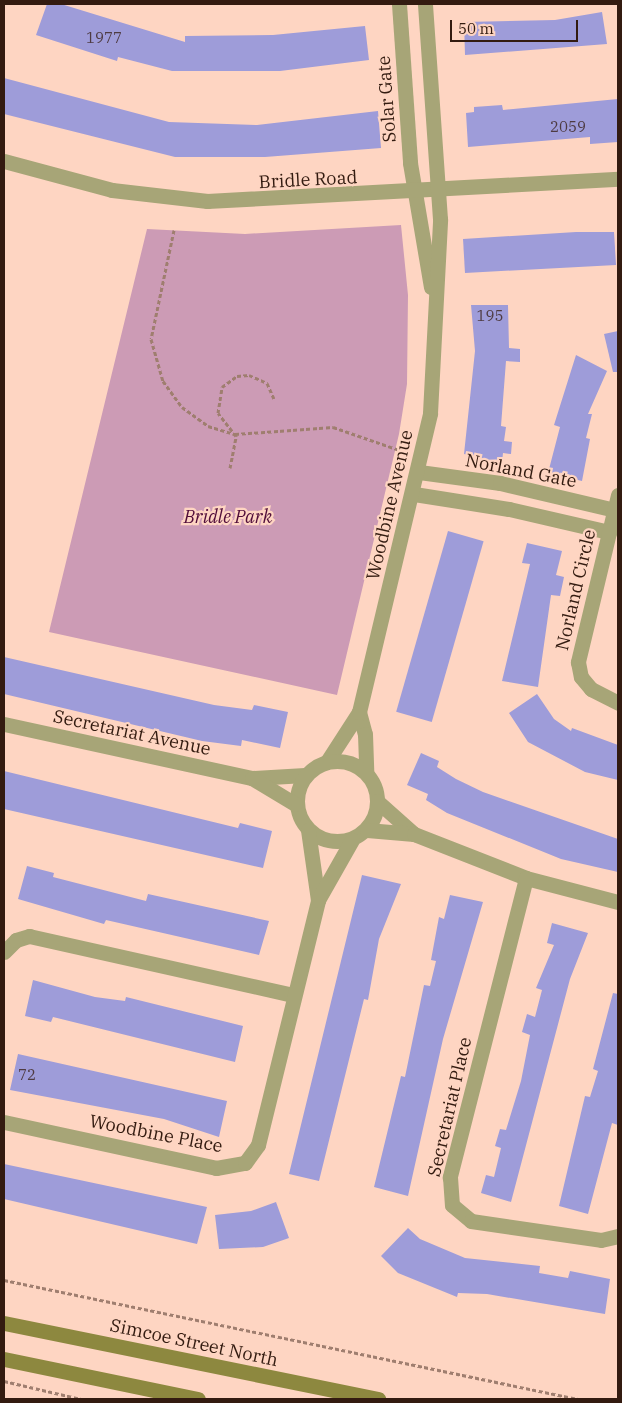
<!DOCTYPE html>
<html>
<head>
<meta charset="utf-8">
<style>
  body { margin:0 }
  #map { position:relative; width:622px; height:1403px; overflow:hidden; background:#fed5c2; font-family:"IBM Plex Serif",serif }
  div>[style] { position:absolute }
  .green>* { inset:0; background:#cc9bb5 }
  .building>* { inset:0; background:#9e9cd9; transform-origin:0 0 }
  .path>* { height:3px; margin-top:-1.5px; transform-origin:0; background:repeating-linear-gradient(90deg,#9f7e6f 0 4px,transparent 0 6.5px) }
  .minor>* { height:15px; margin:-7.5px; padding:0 7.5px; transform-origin:7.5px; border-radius:7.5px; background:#a7a577 }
  .minor>.ring { margin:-7.5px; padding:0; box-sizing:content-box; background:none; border:15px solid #a7a577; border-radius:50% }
  .secondary>* { height:15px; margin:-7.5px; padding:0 7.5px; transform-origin:7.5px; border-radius:7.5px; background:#8d883f }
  span { translate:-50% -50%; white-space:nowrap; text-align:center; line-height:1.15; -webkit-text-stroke:4.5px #fed5c2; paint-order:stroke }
  .number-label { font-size:15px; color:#4e3b42 }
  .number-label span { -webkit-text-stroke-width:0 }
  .street-label { font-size:18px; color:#331b10 }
  .park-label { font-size:18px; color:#510d3a; font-style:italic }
  .frame { position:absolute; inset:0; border:5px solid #331b10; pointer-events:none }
  .scale { position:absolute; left:450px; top:20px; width:128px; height:22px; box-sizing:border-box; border:2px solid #331b10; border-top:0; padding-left:6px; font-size:15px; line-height:18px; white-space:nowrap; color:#331b10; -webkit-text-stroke:4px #fed5c2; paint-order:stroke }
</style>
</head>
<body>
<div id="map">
  <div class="green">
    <div style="clip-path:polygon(401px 225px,408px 295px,407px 384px,399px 434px,337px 695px,49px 632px,147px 229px,245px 234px)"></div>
  </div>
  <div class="building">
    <div style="clip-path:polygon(47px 4px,61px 4px,185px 42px,185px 36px,273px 35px,365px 26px,369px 60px,280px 71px,172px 71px,118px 57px,117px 61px,36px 35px)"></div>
    <div style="clip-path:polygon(602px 12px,607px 44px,465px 55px,464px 22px,555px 20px)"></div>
    <div style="clip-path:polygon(4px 78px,169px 122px,257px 125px,378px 111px,381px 148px,265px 157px,175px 157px,4px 114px)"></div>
    <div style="clip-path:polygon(618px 99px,618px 142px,590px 144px,590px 137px,468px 147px,466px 113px,474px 112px,474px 107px,502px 105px,503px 110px)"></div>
    <div style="clip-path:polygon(576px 232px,614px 232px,616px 265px,465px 273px,463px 239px)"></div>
    <div style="clip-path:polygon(471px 305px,508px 305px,509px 348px,520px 349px,520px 362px,506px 361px,501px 426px,506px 427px,504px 441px,512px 442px,511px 454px,503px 453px,502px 463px,464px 454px,475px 351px)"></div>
    <div style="clip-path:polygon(618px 331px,618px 372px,613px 372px,604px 334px)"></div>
    <div style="clip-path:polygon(576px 355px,607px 371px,588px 414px,592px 414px,586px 438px,590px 439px,582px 481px,548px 473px,560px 427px,554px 425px)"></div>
    <div style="left:448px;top:531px;width:37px;height:188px;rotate:16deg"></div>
    <div style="clip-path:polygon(527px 543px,562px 551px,556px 575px,564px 577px,560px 596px,551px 595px,538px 687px,502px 681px,530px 564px,522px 563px)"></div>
    <div style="clip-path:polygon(4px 657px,214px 705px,252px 710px,254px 705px,288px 712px,280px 748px,242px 740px,241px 746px,202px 741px,4px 694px)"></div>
    <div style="clip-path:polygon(537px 694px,554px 719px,571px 731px,572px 728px,618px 745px,618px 780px,585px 772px,528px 742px,509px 713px)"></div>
    <div style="clip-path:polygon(421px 753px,439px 761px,437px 767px,456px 779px,483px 792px,618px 839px,618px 872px,561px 859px,447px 813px,426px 800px,428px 794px,407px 785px)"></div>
    <div style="clip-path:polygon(4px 771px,238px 828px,240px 823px,272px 831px,263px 868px,4px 809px)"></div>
    <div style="clip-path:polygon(27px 866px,54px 873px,53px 877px,146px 901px,148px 894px,269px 921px,259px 955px,106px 920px,104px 924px,18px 899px)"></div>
    <div style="clip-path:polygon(362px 875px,401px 884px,379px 939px,368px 1000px,364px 999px,319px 1181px,289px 1174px)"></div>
    <div style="clip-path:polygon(450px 895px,483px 902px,443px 1039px,408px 1196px,374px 1187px,401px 1076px,405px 1077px,424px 985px,430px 986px,436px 961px,431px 960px,439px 917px,444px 919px)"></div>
    <div style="clip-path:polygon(552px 923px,588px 933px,570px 979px,511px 1202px,481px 1193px,486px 1175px,494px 1177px,501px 1148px,495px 1146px,500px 1129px,506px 1130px,521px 1081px,530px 1035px,522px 1032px,527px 1014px,535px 1017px,542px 990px,536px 988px,554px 945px,547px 943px)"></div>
    <div style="clip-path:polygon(33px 980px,95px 997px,125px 1001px,126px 997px,243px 1026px,235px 1062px,53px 1017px,51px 1022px,25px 1016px)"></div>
    <div style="clip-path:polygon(613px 993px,618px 994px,618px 1125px,612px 1123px,588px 1214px,559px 1206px,585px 1096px,590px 1097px,598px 1071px,593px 1069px)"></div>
    <div style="clip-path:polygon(18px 1054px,227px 1101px,219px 1137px,164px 1119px,10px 1090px)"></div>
    <div style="clip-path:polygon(4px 1164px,207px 1207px,197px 1244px,4px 1199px)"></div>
    <div style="clip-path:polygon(276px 1202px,289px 1238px,263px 1247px,219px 1249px,215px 1215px,251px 1211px)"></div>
    <div style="clip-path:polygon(408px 1228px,420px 1239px,465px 1258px,540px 1266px,539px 1273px,568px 1278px,570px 1271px,610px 1279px,605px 1314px,487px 1294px,458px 1293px,457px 1297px,398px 1273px,381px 1256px)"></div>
  </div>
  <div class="path">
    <div style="left:174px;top:230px;width:111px;rotate:101.9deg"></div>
    <div style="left:151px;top:339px;width:44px;rotate:74.1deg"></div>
    <div style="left:163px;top:381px;width:32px;rotate:54deg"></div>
    <div style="left:182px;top:407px;width:32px;rotate:36deg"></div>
    <div style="left:208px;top:426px;width:28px;rotate:17deg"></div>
    <div style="left:235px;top:434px;width:98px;rotate:-4.1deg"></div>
    <div style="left:333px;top:427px;width:76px;rotate:19.1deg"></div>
    <div style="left:230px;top:468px;width:33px;rotate:-79deg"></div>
    <div style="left:236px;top:436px;width:29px;rotate:-128deg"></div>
    <div style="left:218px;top:413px;width:26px;rotate:-81deg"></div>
    <div style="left:222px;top:387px;width:19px;rotate:-36deg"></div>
    <div style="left:237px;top:376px;width:12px;rotate:-5deg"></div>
    <div style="left:249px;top:375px;width:20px;rotate:24deg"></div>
    <div style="left:267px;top:383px;width:17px;rotate:66deg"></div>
    <div style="left:4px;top:1280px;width:586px;rotate:11.71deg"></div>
    <div style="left:4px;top:1381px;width:79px;rotate:13.2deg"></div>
  </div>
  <div class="minor">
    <div style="left:399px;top:4px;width:159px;rotate:86deg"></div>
    <div style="left:410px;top:163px;width:126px;rotate:80.4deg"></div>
    <div style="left:4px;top:161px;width:112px;rotate:15deg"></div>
    <div style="left:112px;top:190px;width:96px;rotate:6.6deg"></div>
    <div style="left:207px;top:201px;width:412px;rotate:-3.1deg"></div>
    <div style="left:419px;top:472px;width:82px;rotate:7.7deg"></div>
    <div style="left:500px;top:483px;width:118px;rotate:13.2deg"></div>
    <div style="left:414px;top:494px;width:96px;rotate:9deg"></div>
    <div style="left:509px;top:509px;width:103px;rotate:13deg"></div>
    <div style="left:618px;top:495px;width:172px;rotate:103.5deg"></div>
    <div style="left:578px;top:662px;width:15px;rotate:79deg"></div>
    <div style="left:581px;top:677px;width:16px;rotate:50deg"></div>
    <div style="left:591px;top:689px;width:30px;rotate:27deg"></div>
    <div style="left:359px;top:712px;width:23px;rotate:75deg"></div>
    <div style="left:365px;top:734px;width:37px;rotate:88deg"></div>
    <div style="left:4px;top:724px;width:254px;rotate:12.3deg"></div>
    <div style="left:252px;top:778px;width:53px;rotate:-3.2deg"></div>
    <div style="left:328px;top:760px;width:57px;rotate:-57.1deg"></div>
    <div style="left:359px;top:712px;width:307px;rotate:-76.6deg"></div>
    <div style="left:430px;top:413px;width:194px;rotate:-87deg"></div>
    <div style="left:440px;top:219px;width:216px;rotate:-94deg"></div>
    <div class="ring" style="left:297px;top:761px;width:65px;height:65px"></div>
    <div style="left:252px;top:778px;width:50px;rotate:31.2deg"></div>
    <div style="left:377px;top:801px;width:50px;rotate:41.7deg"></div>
    <div style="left:308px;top:830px;width:71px;rotate:81.9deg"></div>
    <div style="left:367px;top:830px;width:47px;rotate:4.9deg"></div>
    <div style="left:414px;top:834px;width:120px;rotate:21.4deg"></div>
    <div style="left:526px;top:878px;width:95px;rotate:14.6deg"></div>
    <div style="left:526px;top:878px;width:309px;rotate:104.3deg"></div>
    <div style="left:450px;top:1177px;width:28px;rotate:86deg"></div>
    <div style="left:452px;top:1205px;width:25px;rotate:40deg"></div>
    <div style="left:471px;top:1221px;width:131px;rotate:8.3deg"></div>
    <div style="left:601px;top:1240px;width:17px;rotate:-13deg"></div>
    <div style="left:4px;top:952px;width:17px;rotate:-45deg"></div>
    <div style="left:16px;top:940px;width:14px;rotate:-17deg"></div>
    <div style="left:29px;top:936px;width:271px;rotate:12.6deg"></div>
    <div style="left:4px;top:1122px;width:217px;rotate:12.2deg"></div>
    <div style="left:216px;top:1168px;width:29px;rotate:-10deg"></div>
    <div style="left:245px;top:1163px;width:22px;rotate:-54deg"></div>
    <div style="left:258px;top:1145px;width:252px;rotate:-76.2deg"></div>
    <div style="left:318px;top:900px;width:69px;rotate:-60.5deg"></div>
  </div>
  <div class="secondary">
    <div style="left:4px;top:1323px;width:382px;rotate:11.5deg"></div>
    <div style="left:4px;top:1359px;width:198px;rotate:11.7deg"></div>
  </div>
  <div class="number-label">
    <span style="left:104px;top:38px">1977</span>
    <span style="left:568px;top:127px">2059</span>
    <span style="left:490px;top:316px">195</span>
    <span style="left:27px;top:1075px">72</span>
  </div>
  <div class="street-label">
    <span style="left:387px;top:99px;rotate:-94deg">Solar Gate</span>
    <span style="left:308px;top:180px;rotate:-3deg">Bridle Road</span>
    <span style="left:521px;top:471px;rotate:11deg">Norland Gate</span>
    <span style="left:390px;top:505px;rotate:-77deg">Woodbine Avenue</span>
    <span style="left:576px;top:590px;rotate:-77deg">Norland Circle</span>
    <span style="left:132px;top:733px;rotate:12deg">Secretariat Avenue</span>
    <span style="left:450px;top:1107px;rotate:-77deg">Secretariat Place</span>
    <span style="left:156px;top:1134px;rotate:11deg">Woodbine Place</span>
    <span style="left:194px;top:1343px;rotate:12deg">Simcoe Street North</span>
  </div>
  <div class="park-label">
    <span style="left:228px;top:517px">Bridle Park</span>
  </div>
  <div class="frame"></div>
  <div class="scale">50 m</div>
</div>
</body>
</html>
